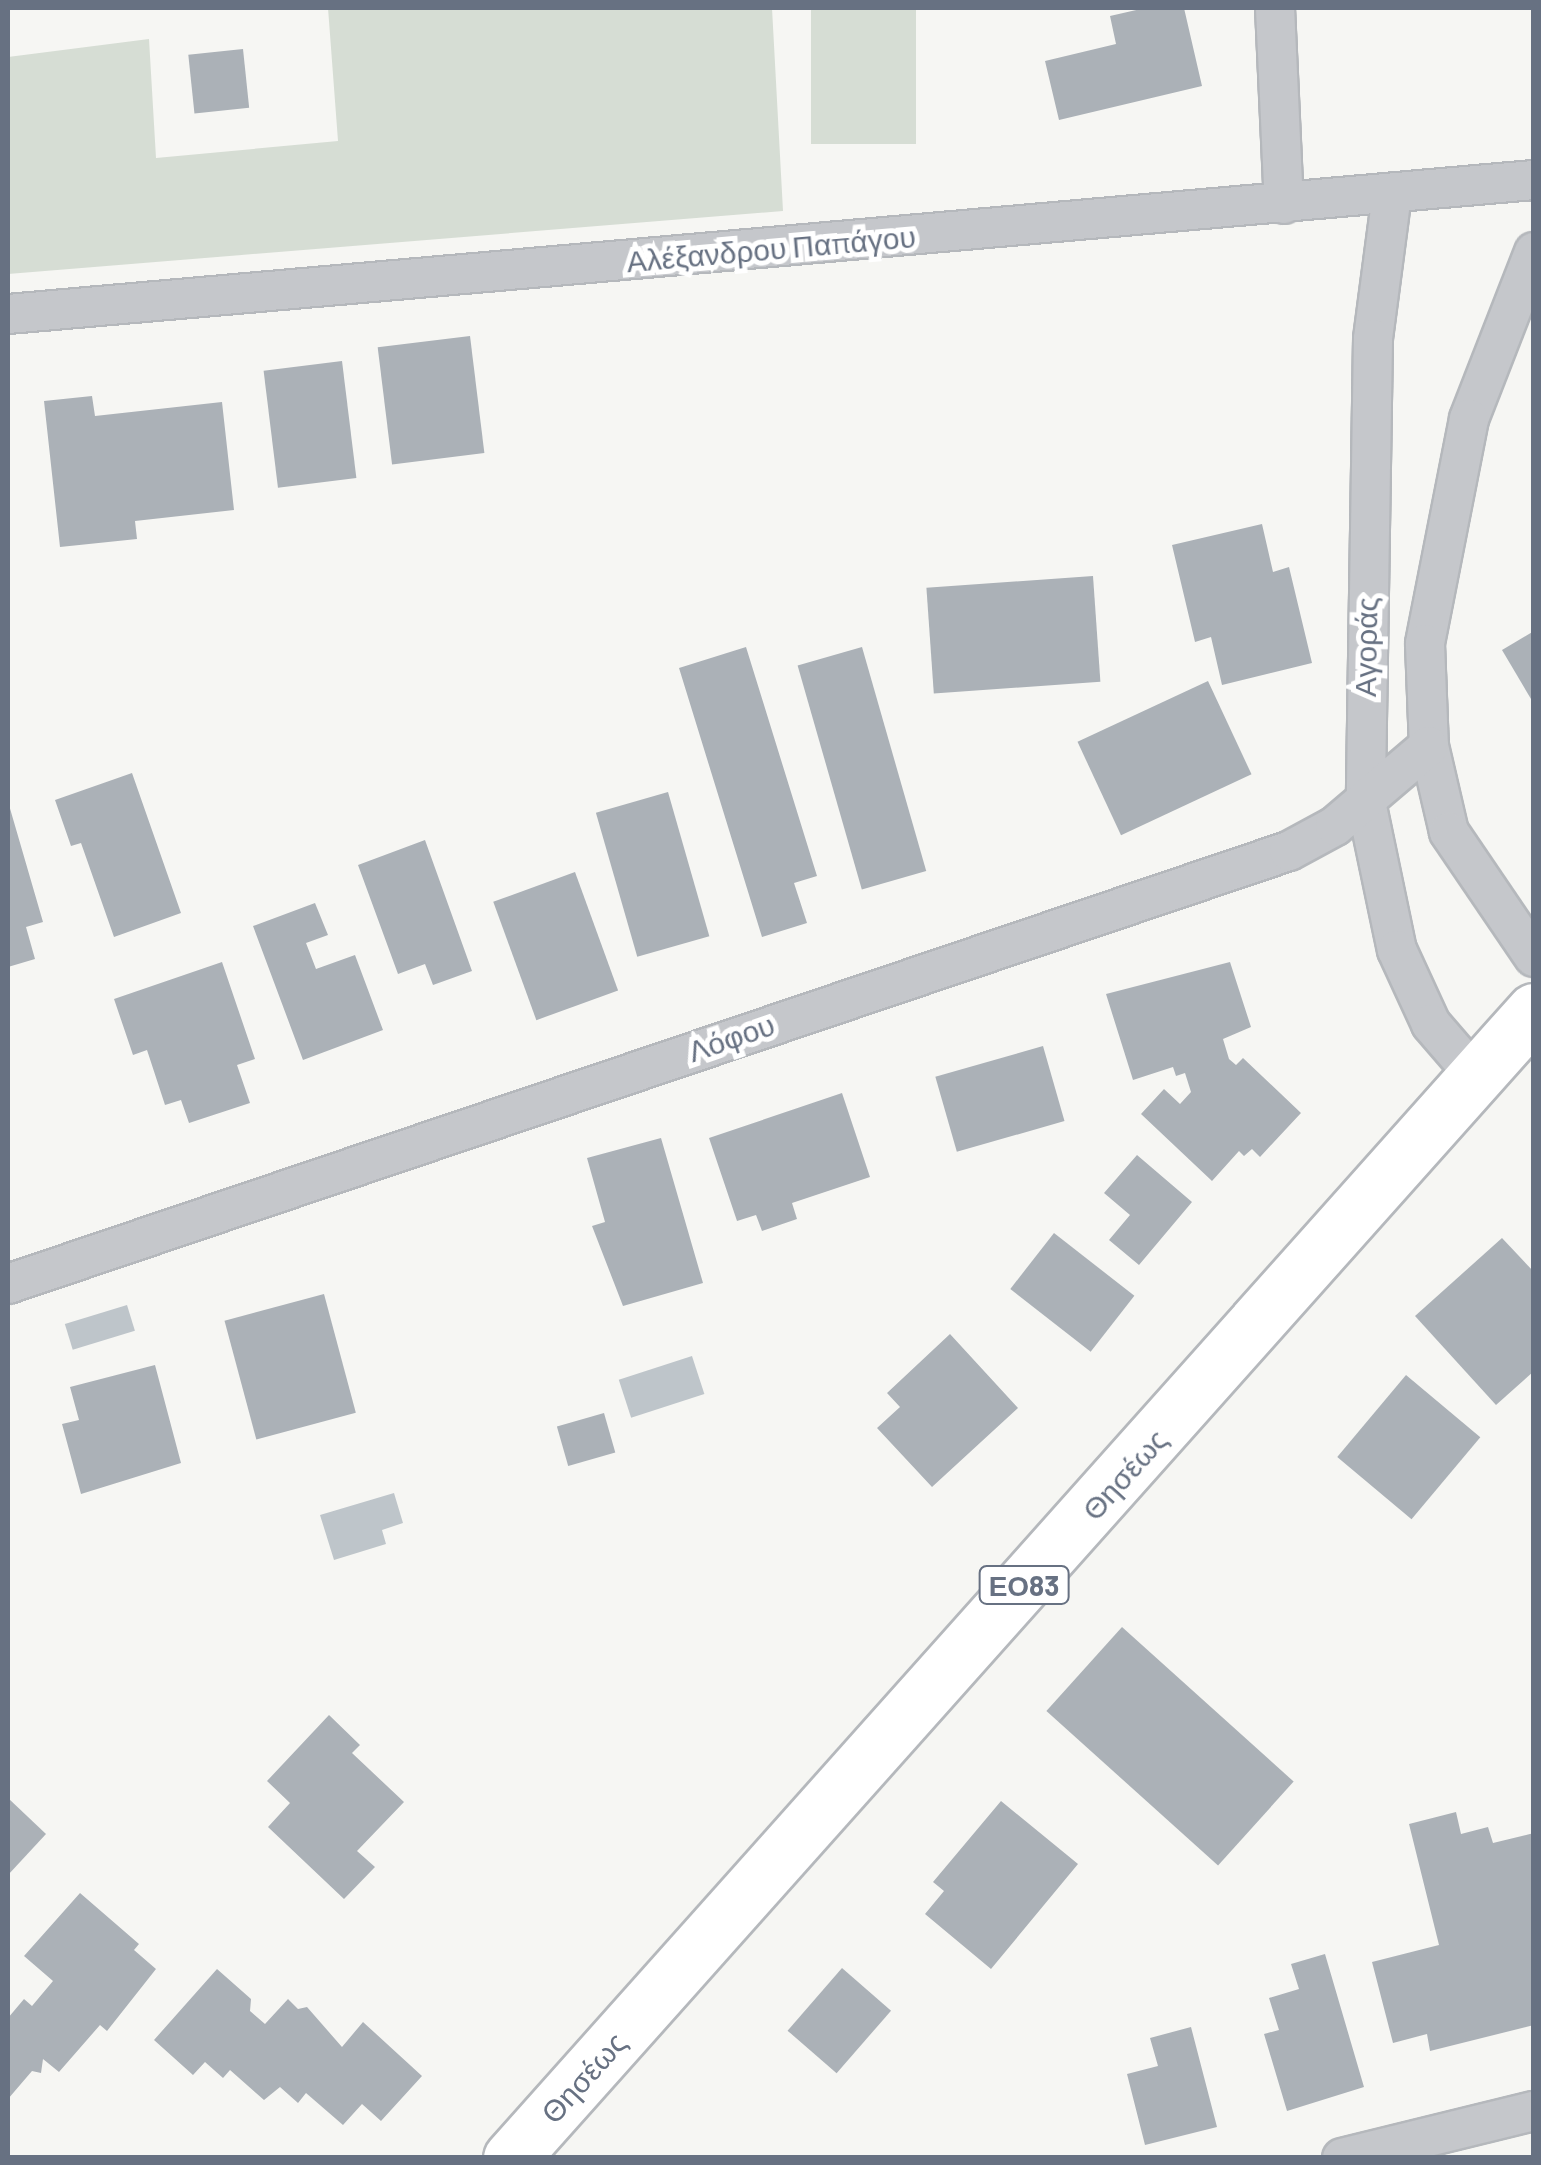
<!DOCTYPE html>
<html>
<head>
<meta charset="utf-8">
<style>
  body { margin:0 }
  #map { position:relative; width:1541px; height:2165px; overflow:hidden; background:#f6f6f3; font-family:Barlow,sans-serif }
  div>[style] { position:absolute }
  .green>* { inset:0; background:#d6ddd4; transform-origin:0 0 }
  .water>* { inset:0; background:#bec5ca; transform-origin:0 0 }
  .building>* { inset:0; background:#abb1b7; transform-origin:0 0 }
  .roads { filter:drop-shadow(2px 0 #b5b8bc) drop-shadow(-2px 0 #b5b8bc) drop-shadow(0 2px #b5b8bc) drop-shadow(0 -2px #b5b8bc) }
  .street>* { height:38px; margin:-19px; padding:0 19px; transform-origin:19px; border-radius:19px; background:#c5c7cb }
  .primary>* { height:55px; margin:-27.5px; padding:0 27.5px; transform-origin:27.5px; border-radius:27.5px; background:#fff }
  span { translate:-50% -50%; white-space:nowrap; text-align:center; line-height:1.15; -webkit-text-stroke:10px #fff; paint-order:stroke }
  .shield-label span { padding:2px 8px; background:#fff; border:2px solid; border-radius:8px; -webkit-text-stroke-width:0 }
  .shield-label { font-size:28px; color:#677182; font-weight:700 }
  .street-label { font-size:30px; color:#677182 }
  .frame { position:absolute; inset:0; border:10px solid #677182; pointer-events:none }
</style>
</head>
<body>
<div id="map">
  <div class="green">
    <div style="clip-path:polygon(328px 8px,772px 8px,783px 211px,8px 274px,8px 57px,149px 39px,156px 158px,338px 141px)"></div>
    <div style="left:811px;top:8px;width:105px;height:136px"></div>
  </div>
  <div class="water">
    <div style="left:127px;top:1305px;width:27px;height:65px;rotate:73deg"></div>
    <div style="left:692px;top:1356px;width:40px;height:77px;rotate:72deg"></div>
    <div style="clip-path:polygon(394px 1493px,403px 1523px,382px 1530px,386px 1544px,334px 1560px,320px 1515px)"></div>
  </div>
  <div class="building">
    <div style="clip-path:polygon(1145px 8px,1184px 8px,1202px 86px,1059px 120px,1045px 61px,1116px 44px,1110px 16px)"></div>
    <div style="left:243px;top:49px;width:59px;height:55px;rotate:84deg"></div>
    <div style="left:470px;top:336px;width:118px;height:93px;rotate:83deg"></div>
    <div style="left:342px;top:361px;width:118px;height:79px;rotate:83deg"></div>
    <div style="clip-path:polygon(92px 396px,95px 416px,222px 402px,234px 510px,135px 521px,137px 539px,60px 547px,44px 401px)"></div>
    <div style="clip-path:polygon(1262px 524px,1273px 572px,1289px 567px,1312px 663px,1222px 685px,1211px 637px,1195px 642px,1172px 545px)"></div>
    <div style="left:1093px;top:576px;width:106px;height:167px;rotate:86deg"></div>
    <div style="clip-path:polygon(1534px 631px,1534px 704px,1502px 650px)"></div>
    <div style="clip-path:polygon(746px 647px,817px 876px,794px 883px,807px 923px,762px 937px,679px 668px)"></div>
    <div style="left:862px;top:647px;width:233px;height:67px;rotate:74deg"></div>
    <div style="left:1208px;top:681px;width:103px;height:144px;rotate:65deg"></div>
    <div style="clip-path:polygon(132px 773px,181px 913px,114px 937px,81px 843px,71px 846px,55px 800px)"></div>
    <div style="left:668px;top:792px;width:150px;height:75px;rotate:74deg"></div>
    <div style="clip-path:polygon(9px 805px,43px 922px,26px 927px,35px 959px,8px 967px)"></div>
    <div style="clip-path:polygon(425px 840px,472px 971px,433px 985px,425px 964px,398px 974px,358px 865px)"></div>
    <div style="left:575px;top:872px;width:126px;height:87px;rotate:70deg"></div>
    <div style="clip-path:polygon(315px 903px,328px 935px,306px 943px,316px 969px,355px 955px,383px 1030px,303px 1060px,253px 926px)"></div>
    <div style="clip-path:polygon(222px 962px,255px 1059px,237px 1065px,250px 1103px,189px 1123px,181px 1100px,165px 1105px,147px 1050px,133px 1055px,114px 999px)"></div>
    <div style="clip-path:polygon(1230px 962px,1251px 1027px,1223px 1039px,1229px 1059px,1236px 1065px,1243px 1058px,1301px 1113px,1260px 1157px,1252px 1149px,1244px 1156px,1239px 1151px,1212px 1181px,1141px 1114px,1164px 1089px,1180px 1104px,1191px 1092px,1185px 1073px,1176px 1076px,1173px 1067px,1133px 1080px,1106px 994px)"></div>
    <div style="left:1043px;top:1046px;width:78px;height:112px;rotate:74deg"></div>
    <div style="clip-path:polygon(842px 1093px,870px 1177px,792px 1203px,797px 1219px,762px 1231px,756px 1215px,737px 1221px,709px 1138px)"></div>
    <div style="clip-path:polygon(661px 1138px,703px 1283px,623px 1306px,592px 1226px,605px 1222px,587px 1158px)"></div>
    <div style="clip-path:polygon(1137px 1155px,1192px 1202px,1139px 1265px,1109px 1240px,1130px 1215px,1104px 1193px)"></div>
    <div style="left:1054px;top:1233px;width:102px;height:71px;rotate:38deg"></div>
    <div style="clip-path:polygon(1502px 1238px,1534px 1272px,1534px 1371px,1496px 1405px,1415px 1316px)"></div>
    <div style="left:324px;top:1294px;width:123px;height:103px;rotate:75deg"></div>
    <div style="clip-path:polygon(950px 1334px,1018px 1408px,932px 1487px,877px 1428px,900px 1407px,887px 1393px)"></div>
    <div style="clip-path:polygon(155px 1365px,181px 1463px,81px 1494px,62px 1424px,79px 1420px,70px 1387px)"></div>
    <div style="left:1406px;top:1375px;width:97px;height:107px;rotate:40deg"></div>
    <div style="left:604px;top:1413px;width:41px;height:49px;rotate:74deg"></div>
    <div style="left:1122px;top:1627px;width:231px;height:113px;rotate:42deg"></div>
    <div style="clip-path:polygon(329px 1715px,360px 1745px,352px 1753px,404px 1802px,357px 1851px,375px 1867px,344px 1899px,268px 1827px,290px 1803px,267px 1781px)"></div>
    <div style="clip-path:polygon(8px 1798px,46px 1834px,8px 1875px)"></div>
    <div style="clip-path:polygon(1001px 1801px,1078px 1864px,991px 1969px,925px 1914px,944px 1891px,933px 1882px)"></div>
    <div style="clip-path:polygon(1456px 1812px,1461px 1834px,1488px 1827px,1493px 1843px,1534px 1833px,1534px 2025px,1430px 2051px,1427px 2034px,1393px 2043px,1372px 1962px,1439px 1945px,1409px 1824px)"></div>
    <div style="clip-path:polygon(80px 1893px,139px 1944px,134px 1950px,156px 1969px,107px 2031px,100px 2025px,59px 2072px,43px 2059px,41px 2073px,32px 2071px,8px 2099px,8px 2018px,24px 1999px,32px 2006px,53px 1981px,24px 1956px)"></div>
    <div style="clip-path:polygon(1325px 1954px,1364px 2087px,1287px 2111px,1264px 2034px,1279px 2030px,1269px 1998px,1299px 1989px,1291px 1964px)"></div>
    <div style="left:842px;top:1968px;width:65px;height:83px;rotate:41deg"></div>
    <div style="clip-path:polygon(217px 1969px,251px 1999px,250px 2011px,265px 2024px,288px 1999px,298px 2009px,307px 2007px,342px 2047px,363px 2022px,422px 2076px,381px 2121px,362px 2104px,343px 2125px,306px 2093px,298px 2103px,280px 2087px,264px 2100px,230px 2070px,223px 2078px,205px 2062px,193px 2075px,154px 2040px)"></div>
    <div style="clip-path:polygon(1191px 2027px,1217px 2127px,1145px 2145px,1127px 2074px,1158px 2066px,1150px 2038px)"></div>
  </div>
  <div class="roads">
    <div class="street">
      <div style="left:1275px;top:8px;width:196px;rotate:87.4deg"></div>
      <div style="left:1392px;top:194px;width:146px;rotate:97.5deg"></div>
      <div style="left:1373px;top:339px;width:463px;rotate:90.9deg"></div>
      <div style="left:1366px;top:802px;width:151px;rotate:78.2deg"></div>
      <div style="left:1397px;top:950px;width:81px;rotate:65.3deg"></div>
      <div style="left:1431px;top:1024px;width:67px;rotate:49.2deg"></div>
      <div style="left:1534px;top:252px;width:179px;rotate:111.3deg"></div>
      <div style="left:1469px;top:419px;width:229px;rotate:101.1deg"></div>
      <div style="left:1425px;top:644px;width:102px;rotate:87.8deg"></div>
      <div style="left:1429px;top:746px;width:88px;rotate:76.9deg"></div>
      <div style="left:1449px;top:832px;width:151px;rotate:55.8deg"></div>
      <div style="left:8px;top:314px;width:1532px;rotate:-5.02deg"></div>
      <div style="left:8px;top:1284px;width:1352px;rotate:-18.68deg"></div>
      <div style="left:1289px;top:851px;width:52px;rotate:-28.5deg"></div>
      <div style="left:1335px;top:826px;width:123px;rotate:-40.4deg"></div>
      <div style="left:1342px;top:2158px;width:198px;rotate:-13.8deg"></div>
    </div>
    <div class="primary">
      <div style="left:511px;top:2158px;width:1537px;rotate:-48.27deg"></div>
    </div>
  </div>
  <div class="shield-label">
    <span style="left:1024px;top:1585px">ΕΟ83</span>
  </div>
  <div class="street-label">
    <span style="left:771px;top:248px;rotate:-5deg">Αλέξανδρου Παπάγου</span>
    <span style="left:1365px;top:647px;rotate:-89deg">Αγοράς</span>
    <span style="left:731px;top:1037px;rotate:-19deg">Λόφου</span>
    <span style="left:1124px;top:1474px;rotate:-48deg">Θησέως</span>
    <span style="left:583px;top:2077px;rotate:-48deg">Θησέως</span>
  </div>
  <div class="frame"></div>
</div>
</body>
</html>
